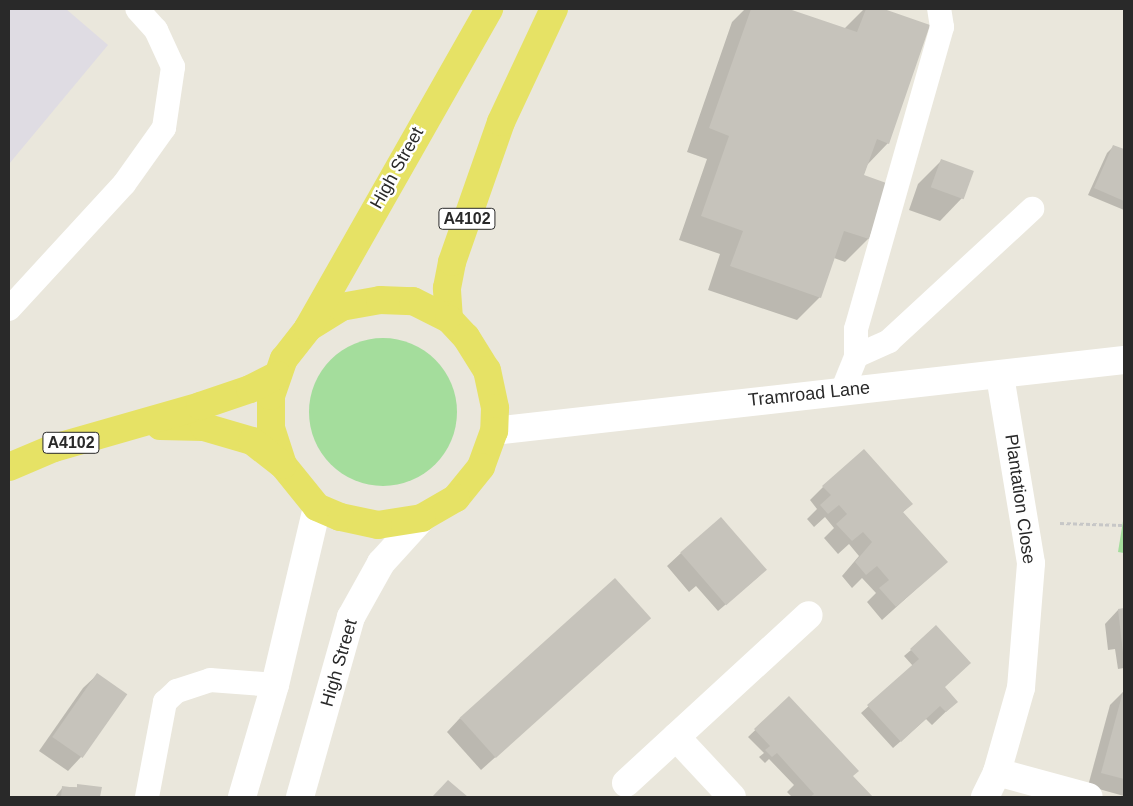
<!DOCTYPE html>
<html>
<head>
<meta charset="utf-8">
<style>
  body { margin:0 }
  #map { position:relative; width:1133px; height:806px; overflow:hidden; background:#eae7dc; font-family:Arial,sans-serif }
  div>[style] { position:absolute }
  .industrial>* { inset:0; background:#dfdce3 }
  .green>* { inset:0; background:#a4dd9c }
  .round { border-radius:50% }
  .shadow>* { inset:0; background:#0003 }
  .building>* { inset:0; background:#c6c3bb; transform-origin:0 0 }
  .path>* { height:3px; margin-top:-1.5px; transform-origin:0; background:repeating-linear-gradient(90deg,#c7c7c7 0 4px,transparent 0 6.5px) }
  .service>* { height:24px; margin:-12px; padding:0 12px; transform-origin:12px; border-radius:12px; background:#fff }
  .minor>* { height:28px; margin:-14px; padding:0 14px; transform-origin:14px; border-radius:14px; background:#fff }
  .tertiary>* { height:28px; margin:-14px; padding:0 14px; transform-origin:14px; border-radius:14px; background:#fff }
  .primary>* { height:28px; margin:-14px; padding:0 14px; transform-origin:14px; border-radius:14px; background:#e6e265 }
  span { translate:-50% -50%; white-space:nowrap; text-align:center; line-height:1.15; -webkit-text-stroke:5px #fff; paint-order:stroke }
  .shield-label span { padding:1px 4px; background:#fff; border:1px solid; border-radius:4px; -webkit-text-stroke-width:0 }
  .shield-label { font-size:16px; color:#292929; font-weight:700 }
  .street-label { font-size:18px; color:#292929 }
  .frame { position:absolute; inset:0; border:10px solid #292929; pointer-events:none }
</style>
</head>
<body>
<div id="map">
  <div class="industrial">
    <div style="clip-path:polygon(9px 9px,66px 9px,108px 45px,9px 164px)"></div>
  </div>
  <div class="green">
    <div class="round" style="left:309px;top:338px;width:148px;height:148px"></div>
    <div style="clip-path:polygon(1124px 515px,1124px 553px,1118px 552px)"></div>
  </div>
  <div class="shadow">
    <div style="clip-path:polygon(745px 9px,785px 9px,844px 29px,864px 9px,880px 9px,929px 26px,888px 143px,867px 165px,863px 176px,887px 185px,868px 239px,845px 262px,834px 258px,820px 297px,797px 320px,708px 290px,720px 254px,679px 240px,707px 159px,687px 152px,732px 22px)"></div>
    <div style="clip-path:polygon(1114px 146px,1124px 151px,1124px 210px,1088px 195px,1107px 153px)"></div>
    <div style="clip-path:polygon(941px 161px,963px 197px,940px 221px,909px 210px,918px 184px)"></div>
    <div style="clip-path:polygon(823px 487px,911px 504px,902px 513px,946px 562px,882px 620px,867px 602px,876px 593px,862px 578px,852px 588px,842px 576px,859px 556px,849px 544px,838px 554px,824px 538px,834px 528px,825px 517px,814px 527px,807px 519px,817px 509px,810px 500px)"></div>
    <div style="clip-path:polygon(681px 553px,758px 577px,718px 611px,696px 586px,689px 592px,667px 566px)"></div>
    <div style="clip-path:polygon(1124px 609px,1124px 668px,1118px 669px,1115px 649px,1108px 650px,1105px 624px,1118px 610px)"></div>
    <div style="clip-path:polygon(911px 650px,962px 670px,943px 687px,956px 702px,932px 725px,926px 719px,893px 748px,861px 713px,913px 666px,904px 656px)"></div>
    <div style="clip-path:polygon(97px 675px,81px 757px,68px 771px,39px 751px,83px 688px)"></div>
    <div style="clip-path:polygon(1124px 691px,1124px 796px,1088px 786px,1110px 705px)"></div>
    <div style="clip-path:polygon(789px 698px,852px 776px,872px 797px,792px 797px,787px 792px,794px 785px,769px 759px,765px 763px,759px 757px,764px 753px,748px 737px)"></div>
    <div style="clip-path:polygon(460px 718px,509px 745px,481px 770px,447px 732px)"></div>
    <div style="clip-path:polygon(63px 787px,100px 788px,99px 797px,55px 797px)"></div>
  </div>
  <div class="building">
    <div style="clip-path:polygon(751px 9px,789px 9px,857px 32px,866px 9px,884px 9px,930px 25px,889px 144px,877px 139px,864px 175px,889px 184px,869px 239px,844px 231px,821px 298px,730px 266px,743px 231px,701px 216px,729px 136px,709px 128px)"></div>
    <div style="clip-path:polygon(1113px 145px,1124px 149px,1124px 201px,1094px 188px)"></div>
    <div style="left:941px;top:159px;width:35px;height:30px;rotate:20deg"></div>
    <div style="clip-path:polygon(864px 449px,913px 504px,903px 512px,948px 562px,896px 607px,879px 588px,889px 580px,877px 566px,866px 575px,855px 562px,872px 542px,863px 532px,852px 541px,836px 524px,847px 514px,839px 505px,828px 514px,820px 505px,831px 495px,822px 486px)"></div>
    <div style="left:721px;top:517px;width:70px;height:54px;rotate:49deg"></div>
    <div style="left:615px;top:578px;width:54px;height:209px;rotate:48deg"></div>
    <div style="clip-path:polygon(1124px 608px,1124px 653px,1123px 653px,1118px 609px)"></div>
    <div style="clip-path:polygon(936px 625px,971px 663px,945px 687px,958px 702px,946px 712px,940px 706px,901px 742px,867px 705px,919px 659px,910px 649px)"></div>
    <div style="left:97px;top:673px;width:37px;height:78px;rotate:35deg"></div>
    <div style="clip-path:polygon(1124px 688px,1124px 779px,1101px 773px)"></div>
    <div style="clip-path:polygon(789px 696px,859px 771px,853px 776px,873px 797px,810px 797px,814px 794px,777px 753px,772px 757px,765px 750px,770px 746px,754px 729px)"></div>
    <div style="clip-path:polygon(448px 780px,468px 797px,432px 797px)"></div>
    <div style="clip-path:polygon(77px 784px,102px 787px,100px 797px,61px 797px,62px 786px,77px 788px)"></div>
  </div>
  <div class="path">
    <div style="left:1060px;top:523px;width:62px;rotate:1.8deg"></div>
  </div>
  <div class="service">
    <div style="left:9px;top:309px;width:170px;rotate:-47.4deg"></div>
    <div style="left:124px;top:184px;width:69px;rotate:-54.5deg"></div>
    <div style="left:164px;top:128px;width:62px;rotate:-81.6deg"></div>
    <div style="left:173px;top:67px;width:41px;rotate:-114.7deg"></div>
    <div style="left:156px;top:30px;width:28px;rotate:-132deg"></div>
    <div style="left:856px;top:356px;width:27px;rotate:-90deg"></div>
    <div style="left:856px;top:329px;width:314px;rotate:-74.1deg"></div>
    <div style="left:942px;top:27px;width:18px;rotate:-99deg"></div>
    <div style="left:843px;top:389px;width:35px;rotate:-68deg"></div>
    <div style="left:856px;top:356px;width:36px;rotate:-24deg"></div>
    <div style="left:889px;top:341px;width:195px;rotate:-42.7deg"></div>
    <div style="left:147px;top:797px;width:97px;rotate:-79.3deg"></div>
    <div style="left:165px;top:702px;width:16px;rotate:-43deg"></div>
    <div style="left:177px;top:691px;width:35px;rotate:-18deg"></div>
    <div style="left:210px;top:680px;width:65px;rotate:4.4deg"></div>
  </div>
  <div class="minor">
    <div style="left:494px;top:431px;width:634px;rotate:-6.43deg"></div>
    <div style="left:676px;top:737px;width:82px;rotate:47deg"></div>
    <div style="left:997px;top:772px;width:95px;rotate:15.2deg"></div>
    <div style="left:626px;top:783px;width:248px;rotate:-42.6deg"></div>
    <div style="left:985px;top:797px;width:28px;rotate:-64deg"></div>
    <div style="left:997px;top:772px;width:87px;rotate:-74.1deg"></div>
    <div style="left:1021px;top:688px;width:125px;rotate:-85.4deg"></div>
    <div style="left:1031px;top:563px;width:191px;rotate:-99.4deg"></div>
  </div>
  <div class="tertiary">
    <div style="left:242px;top:797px;width:117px;rotate:-73.6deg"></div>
    <div style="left:275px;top:685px;width:183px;rotate:-76.7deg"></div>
    <div style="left:300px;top:797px;width:187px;rotate:-74.2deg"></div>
    <div style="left:351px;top:617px;width:62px;rotate:-60.9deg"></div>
    <div style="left:381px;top:563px;width:61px;rotate:-47.7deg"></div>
  </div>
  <div class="primary">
    <div style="left:449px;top:319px;width:31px;rotate:-94deg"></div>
    <div style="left:447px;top:288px;width:26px;rotate:-79deg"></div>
    <div style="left:452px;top:262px;width:148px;rotate:-70.7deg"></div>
    <div style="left:501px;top:122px;width:125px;rotate:-64.9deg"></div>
    <div style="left:308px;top:328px;width:39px;rotate:-32deg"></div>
    <div style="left:341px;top:307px;width:40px;rotate:-10deg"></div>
    <div style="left:380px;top:300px;width:33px;rotate:2deg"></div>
    <div style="left:413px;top:301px;width:40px;rotate:26.6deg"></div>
    <div style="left:449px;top:319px;width:25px;rotate:47deg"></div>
    <div style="left:466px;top:337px;width:39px;rotate:58deg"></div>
    <div style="left:487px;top:370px;width:39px;rotate:78deg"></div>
    <div style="left:495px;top:408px;width:23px;rotate:92deg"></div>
    <div style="left:494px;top:431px;width:38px;rotate:110deg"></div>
    <div style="left:481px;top:467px;width:40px;rotate:129deg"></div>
    <div style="left:456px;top:498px;width:39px;rotate:150deg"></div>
    <div style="left:422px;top:518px;width:45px;rotate:171deg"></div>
    <div style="left:378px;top:525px;width:39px;rotate:-168deg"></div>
    <div style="left:340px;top:517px;width:25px;rotate:-157deg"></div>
    <div style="left:317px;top:507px;width:54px;rotate:-129deg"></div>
    <div style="left:283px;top:465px;width:39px;rotate:-108deg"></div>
    <div style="left:271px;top:428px;width:32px;rotate:-90deg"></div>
    <div style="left:271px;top:396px;width:39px;rotate:-71deg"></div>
    <div style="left:284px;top:359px;width:39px;rotate:-52deg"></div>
    <div style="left:308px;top:328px;width:367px;rotate:-60.4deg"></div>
    <div style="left:160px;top:426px;width:44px;rotate:1.3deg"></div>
    <div style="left:204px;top:427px;width:50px;rotate:16.3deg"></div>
    <div style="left:252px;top:441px;width:39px;rotate:38deg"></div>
    <div style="left:9px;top:467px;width:49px;rotate:-22.9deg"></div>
    <div style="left:54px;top:448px;width:152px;rotate:-16deg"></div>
    <div style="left:200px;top:406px;width:53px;rotate:-18.8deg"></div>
    <div style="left:250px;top:389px;width:31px;rotate:-27deg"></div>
  </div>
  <div class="shield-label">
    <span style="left:467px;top:219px">A4102</span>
    <span style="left:71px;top:443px">A4102</span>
  </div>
  <div class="street-label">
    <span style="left:397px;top:168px;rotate:-61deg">High Street</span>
    <span style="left:809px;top:394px;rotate:-6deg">Tramroad Lane</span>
    <span style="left:1020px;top:499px;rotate:82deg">Plantation Close</span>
    <span style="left:339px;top:663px;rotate:-74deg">High Street</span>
  </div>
  <div class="frame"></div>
</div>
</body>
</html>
